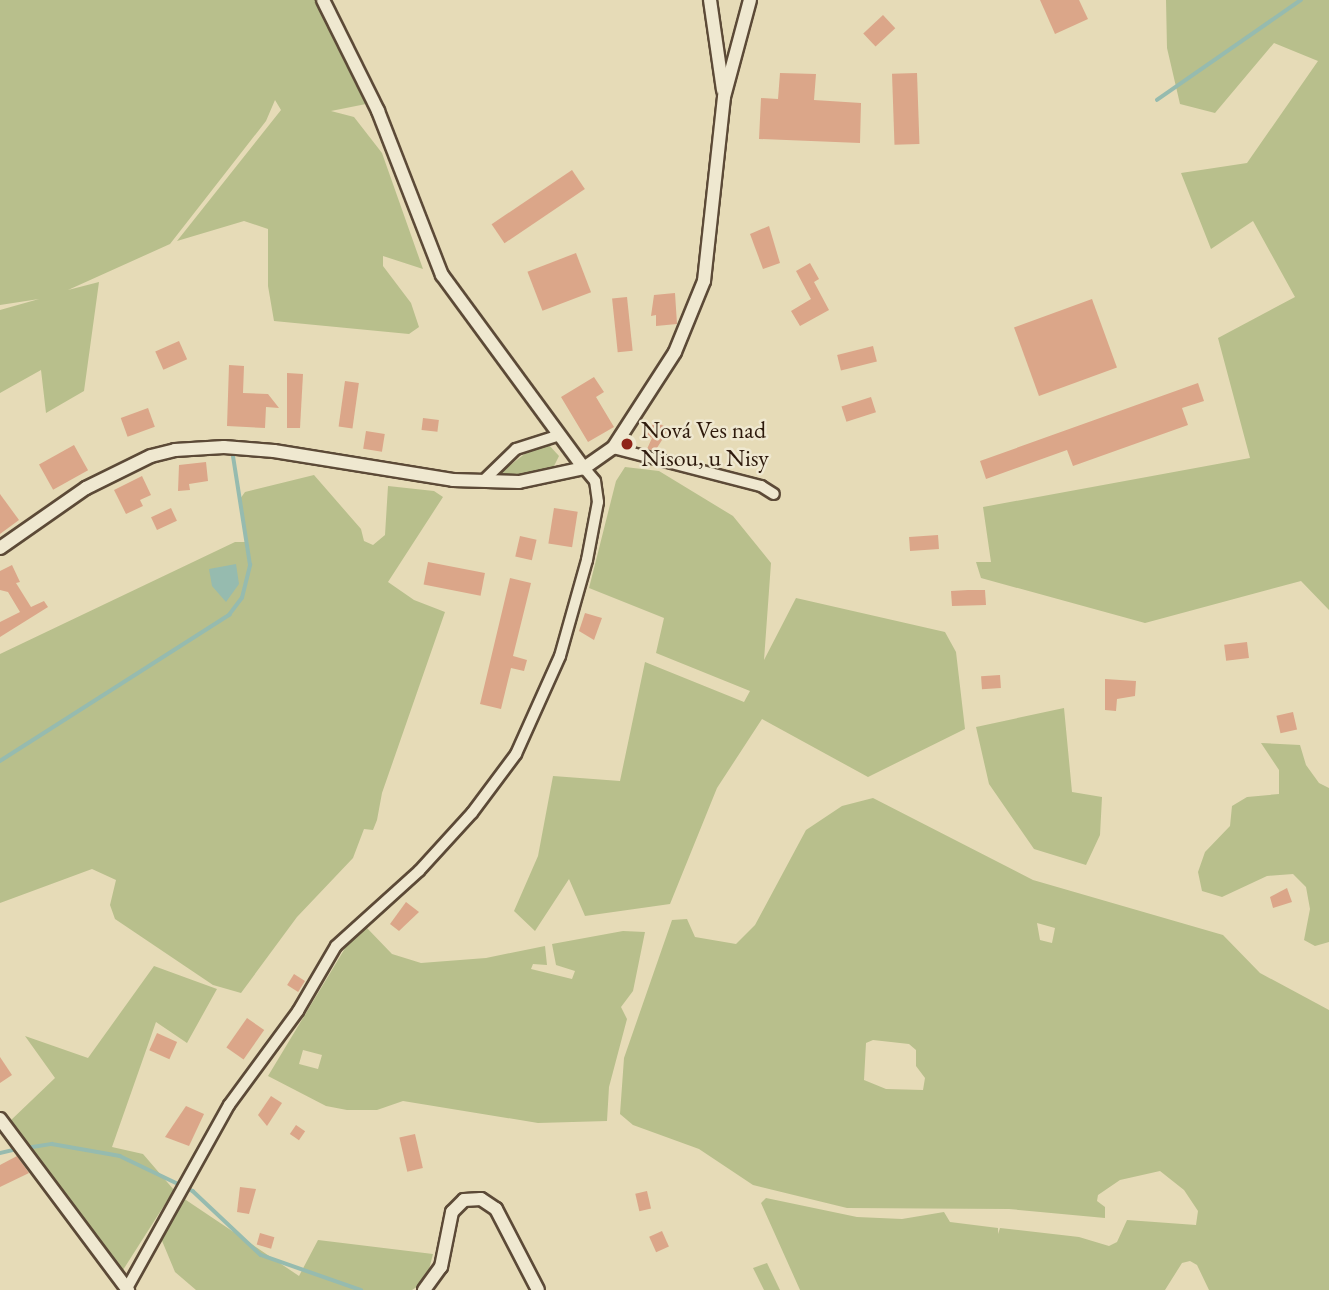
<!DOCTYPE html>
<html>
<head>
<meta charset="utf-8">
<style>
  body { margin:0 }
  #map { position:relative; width:1329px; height:1290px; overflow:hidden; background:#e6dbb7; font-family:"EB Garamond",serif }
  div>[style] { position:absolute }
  .green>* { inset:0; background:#b8bf8c }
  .water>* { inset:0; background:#96bbaf }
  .stream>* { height:3.5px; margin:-1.75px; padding:0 1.75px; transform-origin:1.75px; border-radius:1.75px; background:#96bbaf }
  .building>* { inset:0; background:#dba689; transform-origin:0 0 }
  .roads { filter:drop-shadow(2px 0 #5c4a37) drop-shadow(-2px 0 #5c4a37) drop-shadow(0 2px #5c4a37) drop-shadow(0 -2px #5c4a37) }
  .minor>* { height:10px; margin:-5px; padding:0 5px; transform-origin:5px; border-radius:5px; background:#efe8d0 }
  .tertiary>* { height:12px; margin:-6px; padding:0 6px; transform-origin:6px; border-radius:6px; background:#efe8d0 }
  .dots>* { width:19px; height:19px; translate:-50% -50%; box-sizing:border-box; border:4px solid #efe8d0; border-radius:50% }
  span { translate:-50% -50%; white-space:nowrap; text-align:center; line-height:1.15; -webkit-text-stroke:5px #efe8d0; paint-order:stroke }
  .poi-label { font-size:24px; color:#2e1a0c }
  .left { translate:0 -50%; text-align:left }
</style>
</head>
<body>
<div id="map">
  <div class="green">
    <div style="clip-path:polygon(0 0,320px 0,366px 104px,331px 111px,354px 117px,382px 153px,423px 269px,383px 256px,383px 266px,411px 303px,419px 327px,409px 334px,274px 321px,268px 286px,268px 229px,244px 221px,177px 241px,281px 110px,275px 100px,266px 121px,170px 244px,68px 290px,99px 282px,84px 391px,46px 413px,41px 370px,0 393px,0 310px,39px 299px,0 305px)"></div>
    <div style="clip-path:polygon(1166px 0,1329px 0,1329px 610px,1301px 581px,1145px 623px,981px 578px,976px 562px,991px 562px,983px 507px,1250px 458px,1218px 338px,1295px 297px,1253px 221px,1211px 249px,1181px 173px,1247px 163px,1318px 61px,1274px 43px,1215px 113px,1180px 104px,1167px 48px)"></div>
    <div style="clip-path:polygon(548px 444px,559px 456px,552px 470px,526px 477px,499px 474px,532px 448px)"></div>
    <div style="clip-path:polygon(625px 467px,659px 471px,733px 516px,771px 563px,764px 660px,796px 598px,945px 632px,956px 652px,965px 729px,868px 777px,762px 719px,717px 788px,670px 904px,585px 916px,569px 879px,535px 931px,514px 911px,538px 856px,553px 776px,620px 781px,645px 662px,744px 702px,750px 691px,656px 653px,664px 618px,589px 588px,616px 481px)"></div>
    <div style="clip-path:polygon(314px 475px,361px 529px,364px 541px,373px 545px,385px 535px,388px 486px,434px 491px,443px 497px,388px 582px,414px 600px,445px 612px,382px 793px,377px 820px,373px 830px,364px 829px,353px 858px,297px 917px,241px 993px,213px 985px,115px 919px,110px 905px,116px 880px,92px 869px,0 903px,0 654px,235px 542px,247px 542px,240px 499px,245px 492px)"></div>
    <div style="clip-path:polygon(1064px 708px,1072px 792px,1102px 797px,1100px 835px,1086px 865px,1034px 849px,989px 784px,976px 727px)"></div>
    <div style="clip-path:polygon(1261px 743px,1300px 745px,1306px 765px,1319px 783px,1329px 788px,1329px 942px,1315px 946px,1304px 940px,1310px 909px,1306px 887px,1293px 874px,1267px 876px,1222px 897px,1202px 891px,1198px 872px,1205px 852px,1230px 826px,1232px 806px,1247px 797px,1279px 794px,1279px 770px)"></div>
    <div style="clip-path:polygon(evenodd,873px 798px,1033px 880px,1223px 935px,1260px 973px,1329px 1010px,1329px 1290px,1209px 1290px,1197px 1265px,1190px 1261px,1182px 1263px,1165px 1290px,800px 1290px,761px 1203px,766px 1198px,857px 1217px,902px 1219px,944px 1212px,950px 1222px,998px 1228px,998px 1234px,1000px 1228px,1079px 1237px,1109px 1246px,1117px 1242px,1127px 1220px,1196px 1225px,1198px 1211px,1184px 1190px,1160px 1171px,1120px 1180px,1098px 1195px,1097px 1201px,1105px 1207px,1105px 1218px,1009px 1209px,847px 1208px,753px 1185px,699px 1149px,633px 1125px,620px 1114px,624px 1058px,672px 920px,687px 919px,695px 937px,736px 944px,755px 925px,806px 830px,842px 806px,873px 798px,1037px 923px,1055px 928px,1052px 943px,1040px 940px,1037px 923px,873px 798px,873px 1040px,909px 1044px,916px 1050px,916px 1066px,925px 1078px,923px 1090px,886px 1089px,864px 1080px,866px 1043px,873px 1040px)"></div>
    <div style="clip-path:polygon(evenodd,366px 927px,392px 954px,421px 963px,486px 958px,545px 946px,547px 965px,533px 964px,531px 969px,572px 979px,575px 971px,556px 965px,552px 944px,623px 931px,645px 932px,633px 991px,621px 1007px,627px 1019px,609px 1087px,607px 1121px,538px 1123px,403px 1101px,377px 1110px,347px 1110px,326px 1106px,268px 1076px,350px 940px,366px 927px,303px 1050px,322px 1055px,318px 1069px,299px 1064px,303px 1050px)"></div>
    <div style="clip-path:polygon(154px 966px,217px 989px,187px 1043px,156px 1022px,112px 1147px,143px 1154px,174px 1190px,123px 1270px,9px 1122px,55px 1078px,25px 1036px,88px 1058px)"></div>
    <div style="clip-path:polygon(183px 1198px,299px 1276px,318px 1240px,433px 1254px,426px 1281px,412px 1290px,196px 1290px,175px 1272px,160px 1236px)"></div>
    <div style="clip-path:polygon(767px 1263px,780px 1290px,764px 1290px,753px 1268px)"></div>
  </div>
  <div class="water">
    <div style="clip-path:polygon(236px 564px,239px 584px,226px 602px,212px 586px,209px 569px)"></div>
  </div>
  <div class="stream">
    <div style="left:1157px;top:100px;width:175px;rotate:-34.8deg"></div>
    <div style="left:0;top:761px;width:272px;rotate:-32.5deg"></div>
    <div style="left:229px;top:615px;width:21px;rotate:-53deg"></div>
    <div style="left:242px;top:598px;width:34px;rotate:-76deg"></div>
    <div style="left:250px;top:565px;width:110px;rotate:-98.9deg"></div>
    <div style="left:26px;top:1148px;width:26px;rotate:-9deg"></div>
    <div style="left:52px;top:1144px;width:69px;rotate:10deg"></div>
    <div style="left:120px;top:1156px;width:81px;rotate:25.6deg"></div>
    <div style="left:193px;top:1191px;width:93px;rotate:43.3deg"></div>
    <div style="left:261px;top:1255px;width:106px;rotate:19.3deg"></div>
    <div style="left:0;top:1153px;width:18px;rotate:-13deg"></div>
  </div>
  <div class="building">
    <div style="clip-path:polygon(1040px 0,1079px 0,1088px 19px,1055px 34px)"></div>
    <div style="left:883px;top:15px;width:18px;height:27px;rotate:47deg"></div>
    <div style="clip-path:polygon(780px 73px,816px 74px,814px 100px,861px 103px,860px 143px,759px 139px,761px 98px,778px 99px)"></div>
    <div style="left:917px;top:73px;width:71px;height:25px;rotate:88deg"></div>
    <div style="left:572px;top:170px;width:23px;height:97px;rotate:56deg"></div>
    <div style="clip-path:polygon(769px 226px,780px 263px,763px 269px,750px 234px)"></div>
    <div style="left:576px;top:253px;width:42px;height:52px;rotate:69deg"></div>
    <div style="clip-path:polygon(810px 263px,819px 279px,814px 282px,829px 310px,800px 326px,791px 311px,811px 299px,796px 271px)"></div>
    <div style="clip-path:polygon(675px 293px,677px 324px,656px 326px,656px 315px,651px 316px,654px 295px)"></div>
    <div style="left:627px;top:297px;width:54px;height:15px;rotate:84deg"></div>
    <div style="left:1092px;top:299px;width:73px;height:83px;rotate:70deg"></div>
    <div style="left:179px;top:341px;width:20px;height:26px;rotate:66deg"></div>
    <div style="left:873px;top:346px;width:16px;height:37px;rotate:76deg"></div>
    <div style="clip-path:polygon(229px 365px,244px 366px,243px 393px,268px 394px,279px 408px,266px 407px,265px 428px,227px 426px)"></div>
    <div style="clip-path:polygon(287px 373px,303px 374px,300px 428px,287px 428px)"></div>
    <div style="clip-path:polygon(594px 377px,604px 392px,596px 397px,614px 427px,588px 442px,561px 397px)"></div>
    <div style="left:345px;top:381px;width:14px;height:46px;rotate:8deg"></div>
    <div style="clip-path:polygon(1198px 383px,1204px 401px,1182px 408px,1188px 425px,1073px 466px,1067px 450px,986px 479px,980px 461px)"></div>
    <div style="left:871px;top:397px;width:16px;height:31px;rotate:72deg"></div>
    <div style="left:148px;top:408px;width:20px;height:29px;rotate:70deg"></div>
    <div style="left:423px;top:418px;width:16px;height:12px;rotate:7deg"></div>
    <div style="clip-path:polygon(655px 421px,669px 429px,655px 451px,647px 449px,652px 438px,646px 435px)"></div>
    <div style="left:366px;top:431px;width:19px;height:18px;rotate:9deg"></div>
    <div style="left:74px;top:445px;width:29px;height:40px;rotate:61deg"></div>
    <div style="clip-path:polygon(206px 462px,208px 481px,189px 484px,190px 490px,178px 491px,179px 465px)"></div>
    <div style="clip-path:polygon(142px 476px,151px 495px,140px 500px,143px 506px,126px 514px,114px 490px)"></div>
    <div style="clip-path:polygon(0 494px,19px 520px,0 534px)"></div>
    <div style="left:171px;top:508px;width:14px;height:22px;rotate:65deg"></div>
    <div style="left:554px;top:508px;width:24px;height:36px;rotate:9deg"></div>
    <div style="left:938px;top:535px;width:14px;height:29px;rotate:86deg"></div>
    <div style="left:520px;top:536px;width:17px;height:21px;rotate:13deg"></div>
    <div style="left:428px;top:562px;width:58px;height:23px;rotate:11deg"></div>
    <div style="clip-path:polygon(12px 565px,20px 582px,16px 583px,31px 607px,44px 601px,48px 607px,0 637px,0 622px,20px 612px,8px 592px,0 590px,0 571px)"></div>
    <div style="clip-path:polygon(510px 578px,531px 583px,513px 656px,527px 660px,524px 671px,511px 668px,501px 709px,480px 704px)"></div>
    <div style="clip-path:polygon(968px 590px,985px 590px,986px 605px,952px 606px,951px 591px)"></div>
    <div style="clip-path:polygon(585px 613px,602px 618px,594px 640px,579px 631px)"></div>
    <div style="left:1247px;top:642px;width:16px;height:23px;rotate:83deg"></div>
    <div style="left:1000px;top:675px;width:13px;height:19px;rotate:86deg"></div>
    <div style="clip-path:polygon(1105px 679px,1136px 681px,1135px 696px,1117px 699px,1116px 711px,1105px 710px)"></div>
    <div style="left:1293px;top:712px;width:18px;height:17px;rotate:77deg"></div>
    <div style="clip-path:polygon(1287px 888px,1292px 902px,1273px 908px,1270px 897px)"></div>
    <div style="clip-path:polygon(406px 902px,419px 912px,399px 931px,390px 924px)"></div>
    <div style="left:294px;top:974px;width:13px;height:13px;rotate:32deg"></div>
    <div style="left:247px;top:1018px;width:21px;height:36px;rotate:35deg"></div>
    <div style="left:157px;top:1033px;width:22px;height:19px;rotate:24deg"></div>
    <div style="clip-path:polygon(0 1057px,12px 1075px,0 1083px)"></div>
    <div style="clip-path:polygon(271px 1096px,282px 1103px,267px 1126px,258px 1115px)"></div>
    <div style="clip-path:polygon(186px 1106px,204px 1114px,189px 1146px,165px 1137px)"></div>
    <div style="left:296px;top:1125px;width:11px;height:11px;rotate:34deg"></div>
    <div style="left:415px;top:1134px;width:35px;height:16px;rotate:77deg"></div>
    <div style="clip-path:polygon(17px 1156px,29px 1173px,0 1187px,0 1165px)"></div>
    <div style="clip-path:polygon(240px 1187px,256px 1189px,249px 1214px,237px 1212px)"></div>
    <div style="left:647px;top:1191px;width:18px;height:12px;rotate:77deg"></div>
    <div style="left:662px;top:1231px;width:17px;height:14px;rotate:66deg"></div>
    <div style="left:260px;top:1233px;width:15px;height:12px;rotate:16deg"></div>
  </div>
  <div class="roads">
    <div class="minor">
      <div style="left:613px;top:448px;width:153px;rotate:14.4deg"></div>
      <div style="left:761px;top:486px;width:15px;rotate:32deg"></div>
      <div style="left:483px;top:481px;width:46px;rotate:-44.1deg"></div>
      <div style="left:516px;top:449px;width:46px;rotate:-17.7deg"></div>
      <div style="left:126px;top:1290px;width:212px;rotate:-60.9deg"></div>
      <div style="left:229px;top:1105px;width:117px;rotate:-53.7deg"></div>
      <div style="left:298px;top:1011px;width:75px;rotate:-59.7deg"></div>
      <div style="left:336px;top:946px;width:112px;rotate:-42.1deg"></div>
      <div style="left:419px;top:871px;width:79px;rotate:-47.6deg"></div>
      <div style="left:472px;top:813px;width:74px;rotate:-53.3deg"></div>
      <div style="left:516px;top:754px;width:107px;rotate:-65.8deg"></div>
      <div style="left:560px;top:656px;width:100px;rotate:-74.3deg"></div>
      <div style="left:587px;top:560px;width:59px;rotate:-79.3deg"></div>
      <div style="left:598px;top:502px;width:21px;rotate:-98deg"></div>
      <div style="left:595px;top:481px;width:17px;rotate:-130deg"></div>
    </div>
    <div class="tertiary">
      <div style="left:323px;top:0;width:124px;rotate:63.6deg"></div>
      <div style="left:378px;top:111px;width:176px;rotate:68.7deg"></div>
      <div style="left:442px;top:275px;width:240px;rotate:53.7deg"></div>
      <div style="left:710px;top:0;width:91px;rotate:81.8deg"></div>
      <div style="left:0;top:548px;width:105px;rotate:-34.9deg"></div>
      <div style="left:86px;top:488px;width:72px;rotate:-26.2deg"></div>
      <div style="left:151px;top:456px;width:25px;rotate:-14deg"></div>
      <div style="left:175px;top:450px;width:49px;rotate:-3.5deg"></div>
      <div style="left:224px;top:447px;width:50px;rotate:4.6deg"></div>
      <div style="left:274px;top:451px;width:181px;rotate:9.2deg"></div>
      <div style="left:453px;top:480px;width:66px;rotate:1.7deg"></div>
      <div style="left:519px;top:482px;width:66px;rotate:-12.2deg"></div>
      <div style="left:584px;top:468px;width:35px;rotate:-35deg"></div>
      <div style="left:613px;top:448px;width:114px;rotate:-57.1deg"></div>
      <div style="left:675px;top:352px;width:77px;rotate:-67.8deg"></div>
      <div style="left:704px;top:281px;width:185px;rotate:-83.8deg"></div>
      <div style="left:724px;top:97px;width:100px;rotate:-75deg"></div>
      <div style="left:0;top:1119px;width:214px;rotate:53.2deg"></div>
      <div style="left:424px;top:1290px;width:29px;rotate:-54deg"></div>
      <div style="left:441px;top:1267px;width:56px;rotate:-78.7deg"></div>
      <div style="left:452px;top:1212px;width:17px;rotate:-45deg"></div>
      <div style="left:464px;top:1200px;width:17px;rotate:-3deg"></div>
      <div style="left:481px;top:1199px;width:18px;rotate:34deg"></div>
      <div style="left:496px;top:1209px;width:91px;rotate:62.6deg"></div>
    </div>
  </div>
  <div class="dots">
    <div style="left:627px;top:444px;background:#8f2418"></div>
  </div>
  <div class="poi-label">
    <span class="left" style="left:641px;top:444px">Nová Ves nad<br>Nisou, u Nisy</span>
  </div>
</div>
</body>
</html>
